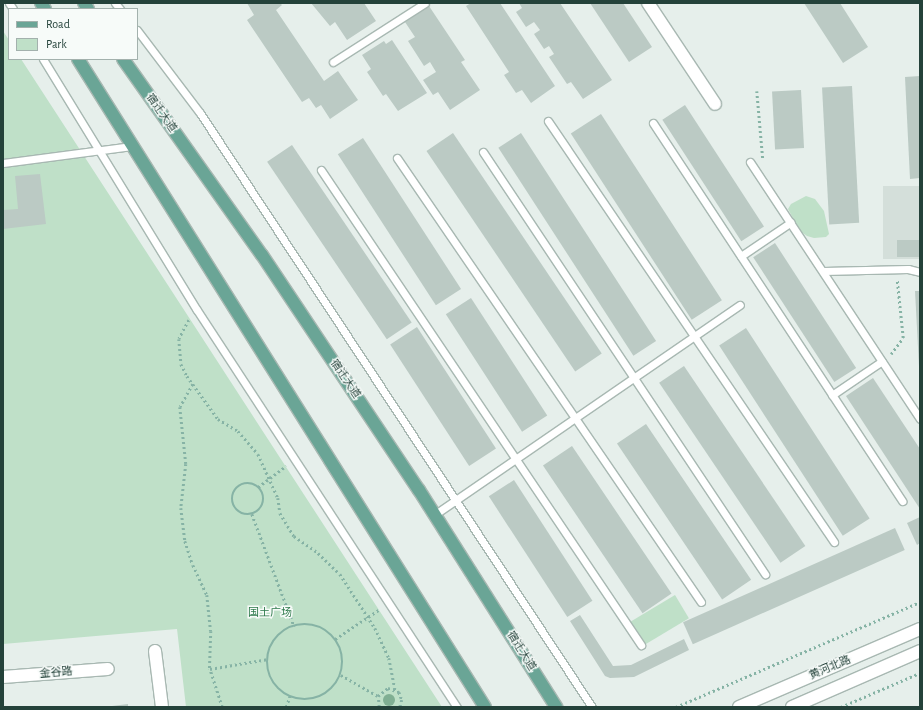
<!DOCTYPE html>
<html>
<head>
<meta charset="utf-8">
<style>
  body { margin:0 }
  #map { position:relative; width:923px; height:710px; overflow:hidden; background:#e6efeb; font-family:"Alegreya Sans","Noto Sans SC",sans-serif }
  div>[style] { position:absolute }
  .built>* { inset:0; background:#d4dfda; transform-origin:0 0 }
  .green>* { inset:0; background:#bfe0c8; transform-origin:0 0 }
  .building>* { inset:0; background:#bbcac4; transform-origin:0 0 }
  .path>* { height:2.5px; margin-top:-1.25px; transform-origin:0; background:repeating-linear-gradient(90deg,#86b3a5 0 2px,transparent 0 5px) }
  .path>.ring { margin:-1.25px; padding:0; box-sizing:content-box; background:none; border:2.5px solid #86b3a5; border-radius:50% }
  .roads { filter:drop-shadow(1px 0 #a8b8b2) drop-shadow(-1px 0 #a8b8b2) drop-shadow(0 1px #a8b8b2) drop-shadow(0 -1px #a8b8b2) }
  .lane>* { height:7px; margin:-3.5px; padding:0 3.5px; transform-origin:3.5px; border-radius:3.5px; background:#fff }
  .street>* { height:12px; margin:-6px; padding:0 6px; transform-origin:6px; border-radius:6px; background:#fff }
  .secondary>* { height:12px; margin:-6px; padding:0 6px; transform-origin:6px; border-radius:6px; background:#fff }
  .primary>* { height:12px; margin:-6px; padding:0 6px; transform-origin:6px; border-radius:6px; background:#6aa596 }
  .trees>* { width:12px; height:12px; margin:-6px; border-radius:50%; background:#80af93 }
  span { translate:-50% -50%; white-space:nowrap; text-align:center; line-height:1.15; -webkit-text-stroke:3px #f7fbf9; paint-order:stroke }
  .street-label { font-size:11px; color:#24423a }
  .park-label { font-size:11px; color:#2d7a4b }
  .frame { position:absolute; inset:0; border:4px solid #24423a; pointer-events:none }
  .legend { position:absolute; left:8px; top:8px; width:130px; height:52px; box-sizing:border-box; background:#f7fbf9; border:1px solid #a3b1ad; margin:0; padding:5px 7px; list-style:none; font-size:12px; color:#24423a }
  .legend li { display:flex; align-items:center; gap:8px; height:20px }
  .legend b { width:20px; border:1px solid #a3b1ad }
</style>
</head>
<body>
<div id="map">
  <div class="built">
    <div style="left:920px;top:186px;width:73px;height:37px;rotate:90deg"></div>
  </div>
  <div class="green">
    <div style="clip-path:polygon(3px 31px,9px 40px,9px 59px,21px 59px,442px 707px,186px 707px,177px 629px,3px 644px)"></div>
    <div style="clip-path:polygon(806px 196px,815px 199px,824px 211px,829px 234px,826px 237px,814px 238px,807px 236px,800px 231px,788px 209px,791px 204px)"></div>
    <div style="left:675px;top:595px;width:27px;height:53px;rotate:59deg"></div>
  </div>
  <div class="building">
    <div style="clip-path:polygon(247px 3px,280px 3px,282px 5px,276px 10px,324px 81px,338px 71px,358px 100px,330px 119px,321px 105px,316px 108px,309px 98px,302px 102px,247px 20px,254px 15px)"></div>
    <div style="clip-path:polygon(311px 3px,364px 3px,376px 21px,347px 40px,335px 22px,330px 26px)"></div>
    <div style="clip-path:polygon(471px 3px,500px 3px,555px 86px,531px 103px,522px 90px,516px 93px,504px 75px,509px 72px,466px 6px)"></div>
    <div style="clip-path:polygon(519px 3px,560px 3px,612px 80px,583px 99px,571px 82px,567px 84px,549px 57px,554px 54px,549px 46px,544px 49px,534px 34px,540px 30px,534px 22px,526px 27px,516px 12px,522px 8px)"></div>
    <div style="clip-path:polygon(590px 3px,623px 3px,652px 47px,629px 62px)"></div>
    <div style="clip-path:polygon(804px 3px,840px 3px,868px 47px,843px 63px)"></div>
    <div style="clip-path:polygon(429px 6px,465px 60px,461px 62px,480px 90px,450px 110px,438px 92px,433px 95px,423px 80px,436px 72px,430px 62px,424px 66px,408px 41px,415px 37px,405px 22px)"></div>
    <div style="clip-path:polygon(392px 40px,427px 93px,398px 111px,386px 94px,383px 96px,367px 72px,371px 69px,362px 55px,384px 41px,386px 44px)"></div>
    <div style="clip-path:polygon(920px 76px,920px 178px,910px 179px,905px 77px)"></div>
    <div style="left:852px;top:86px;width:137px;height:30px;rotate:87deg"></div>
    <div style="left:801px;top:90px;width:58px;height:29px;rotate:87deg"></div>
    <div style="left:685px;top:105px;width:145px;height:27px;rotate:57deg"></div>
    <div style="left:601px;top:114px;width:222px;height:36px;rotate:57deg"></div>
    <div style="left:453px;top:133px;width:266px;height:32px;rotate:56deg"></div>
    <div style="left:521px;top:133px;width:248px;height:27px;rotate:57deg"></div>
    <div style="left:363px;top:138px;width:180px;height:30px;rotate:57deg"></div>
    <div style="left:292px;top:145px;width:214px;height:30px;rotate:56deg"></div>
    <div style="clip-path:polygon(40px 174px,46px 224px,3px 229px,3px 210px,18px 209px,15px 176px)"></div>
    <div style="left:920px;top:240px;width:17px;height:23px;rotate:90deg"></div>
    <div style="left:775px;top:243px;width:149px;height:26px;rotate:57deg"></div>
    <div style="clip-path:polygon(915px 291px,920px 291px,920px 366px,919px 366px)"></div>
    <div style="left:471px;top:298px;width:140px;height:30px;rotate:57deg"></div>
    <div style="left:417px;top:327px;width:145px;height:32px;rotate:57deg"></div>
    <div style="left:746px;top:328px;width:227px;height:32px;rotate:57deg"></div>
    <div style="left:684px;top:366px;width:217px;height:30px;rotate:56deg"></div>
    <div style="clip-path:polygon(873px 378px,920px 449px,920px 509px,846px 396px)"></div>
    <div style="left:646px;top:424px;width:188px;height:35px;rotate:56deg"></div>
    <div style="left:572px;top:446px;width:178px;height:35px;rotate:56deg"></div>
    <div style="left:514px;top:480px;width:144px;height:30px;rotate:57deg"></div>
    <div style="clip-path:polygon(920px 517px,920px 543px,917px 545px,907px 523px)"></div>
    <div style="left:895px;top:528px;width:24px;height:232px;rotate:66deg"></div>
    <div style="clip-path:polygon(580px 615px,613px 666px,631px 665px,684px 639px,689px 650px,634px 677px,610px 678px,605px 676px,570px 621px)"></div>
    <div style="clip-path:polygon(128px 704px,128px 707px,112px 707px,112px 706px)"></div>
  </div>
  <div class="path">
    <div style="left:757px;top:91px;width:68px;rotate:85deg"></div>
    <div style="left:189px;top:320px;width:21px;rotate:118deg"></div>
    <div style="left:179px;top:339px;width:25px;rotate:85deg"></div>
    <div style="left:181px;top:364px;width:13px;rotate:63deg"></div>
    <div style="left:187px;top:376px;width:53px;rotate:54.2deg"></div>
    <div style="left:218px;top:419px;width:23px;rotate:31deg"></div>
    <div style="left:238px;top:431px;width:30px;rotate:49deg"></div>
    <div style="left:258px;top:454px;width:48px;rotate:65.6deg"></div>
    <div style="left:278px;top:498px;width:15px;rotate:82deg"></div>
    <div style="left:280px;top:513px;width:27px;rotate:59deg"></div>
    <div style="left:294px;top:536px;width:29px;rotate:35deg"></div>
    <div style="left:318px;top:553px;width:30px;rotate:44deg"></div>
    <div style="left:340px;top:574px;width:64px;rotate:57.1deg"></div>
    <div style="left:375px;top:628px;width:33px;rotate:65deg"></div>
    <div style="left:389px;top:658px;width:33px;rotate:79deg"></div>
    <div style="left:891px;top:354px;width:20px;rotate:-53deg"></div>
    <div style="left:903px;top:338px;width:58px;rotate:-95.9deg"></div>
    <div style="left:193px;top:384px;width:26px;rotate:119deg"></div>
    <div style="left:180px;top:407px;width:57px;rotate:84deg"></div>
    <div style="left:186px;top:464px;width:44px;rotate:96.5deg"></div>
    <div style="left:181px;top:508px;width:33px;rotate:83deg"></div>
    <div style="left:185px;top:541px;width:25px;rotate:72deg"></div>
    <div style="left:193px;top:565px;width:33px;rotate:65deg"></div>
    <div style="left:207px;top:595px;width:36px;rotate:84deg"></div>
    <div style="left:211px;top:631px;width:38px;rotate:92deg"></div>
    <div class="ring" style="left:232px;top:483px;width:29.5px;height:29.5px"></div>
    <div style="left:258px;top:487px;width:35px;rotate:-37deg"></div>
    <div style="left:252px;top:514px;width:120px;rotate:69.4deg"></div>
    <div class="ring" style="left:267px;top:624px;width:73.5px;height:73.5px"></div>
    <div style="left:335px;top:639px;width:54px;rotate:-33.7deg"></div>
    <div style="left:341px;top:675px;width:43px;rotate:29.6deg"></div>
    <div style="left:222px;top:707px;width:40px;rotate:-108deg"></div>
    <div style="left:210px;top:669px;width:59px;rotate:-9.8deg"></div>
    <div style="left:286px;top:707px;width:12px;rotate:-70deg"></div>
    <div style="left:379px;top:707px;width:11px;rotate:-95deg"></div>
    <div style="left:378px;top:696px;width:13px;rotate:-39deg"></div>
    <div style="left:388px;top:688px;width:12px;rotate:20deg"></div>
    <div style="left:399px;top:692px;width:9px;rotate:69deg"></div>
    <div style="left:402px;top:700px;width:7px;rotate:106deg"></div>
    <div style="left:676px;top:707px;width:266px;rotate:-23.3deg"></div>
    <div style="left:841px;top:707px;width:86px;rotate:-23.3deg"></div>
  </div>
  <div class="roads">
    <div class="lane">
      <div style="left:9px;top:3px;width:7px;rotate:56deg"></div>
      <div style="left:115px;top:3px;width:8px;rotate:50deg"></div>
      <div style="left:137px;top:30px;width:104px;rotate:52.8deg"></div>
      <div style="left:200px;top:113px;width:712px;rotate:56.58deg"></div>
      <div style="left:43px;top:59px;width:294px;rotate:58.5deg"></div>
      <div style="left:197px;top:310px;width:475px;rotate:56.8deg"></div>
      <div style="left:333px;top:62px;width:109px;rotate:-32.7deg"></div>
      <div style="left:548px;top:121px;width:509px;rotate:55.81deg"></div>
      <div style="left:653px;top:123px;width:453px;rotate:56.6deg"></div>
      <div style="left:483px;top:152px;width:508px;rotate:56.25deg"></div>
      <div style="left:397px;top:158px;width:538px;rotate:55.6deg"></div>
      <div style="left:750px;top:162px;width:308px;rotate:56.5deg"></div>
      <div style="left:3px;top:163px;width:130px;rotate:-7.5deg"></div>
      <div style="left:321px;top:170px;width:573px;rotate:56.03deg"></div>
      <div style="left:741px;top:256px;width:60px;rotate:-34.2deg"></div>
      <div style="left:823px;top:271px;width:85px;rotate:-1.3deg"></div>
      <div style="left:908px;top:269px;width:12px;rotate:14deg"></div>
      <div style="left:832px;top:395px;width:60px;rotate:-34.2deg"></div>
      <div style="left:434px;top:515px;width:371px;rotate:-34.5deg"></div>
    </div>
    <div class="street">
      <div style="left:648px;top:3px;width:121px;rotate:56.4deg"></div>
      <div style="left:155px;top:651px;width:56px;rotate:82.9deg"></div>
    </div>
    <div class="secondary">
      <div style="left:3px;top:677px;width:105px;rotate:-4.4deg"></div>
      <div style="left:739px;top:707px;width:197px;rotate:-23.3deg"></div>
      <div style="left:792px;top:707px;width:140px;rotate:-23.6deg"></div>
    </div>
    <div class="primary">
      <div style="left:41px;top:3px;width:7px;rotate:56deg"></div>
      <div style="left:84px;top:3px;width:7px;rotate:56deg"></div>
      <div style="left:78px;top:59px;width:765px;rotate:57.87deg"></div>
      <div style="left:123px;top:59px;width:240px;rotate:54.7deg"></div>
      <div style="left:262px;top:255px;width:283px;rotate:56.3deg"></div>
      <div style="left:419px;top:490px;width:257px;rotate:57.7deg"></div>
    </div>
  </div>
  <div class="trees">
    <div style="left:389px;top:700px"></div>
  </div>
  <div class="street-label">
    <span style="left:161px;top:113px;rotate:55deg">宿迁大道</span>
    <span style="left:345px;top:379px;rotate:56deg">宿迁大道</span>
    <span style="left:521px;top:651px;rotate:58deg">宿迁大道</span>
    <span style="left:830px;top:668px;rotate:-23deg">黄河北路</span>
    <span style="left:56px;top:673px;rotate:-5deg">金谷路</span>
  </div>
  <div class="park-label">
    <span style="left:270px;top:613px">国土广场</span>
  </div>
  <div class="frame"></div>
  <ul class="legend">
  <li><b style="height:5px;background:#6aa596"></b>Road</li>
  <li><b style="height:11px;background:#bfe0c8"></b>Park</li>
  </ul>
</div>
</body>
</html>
